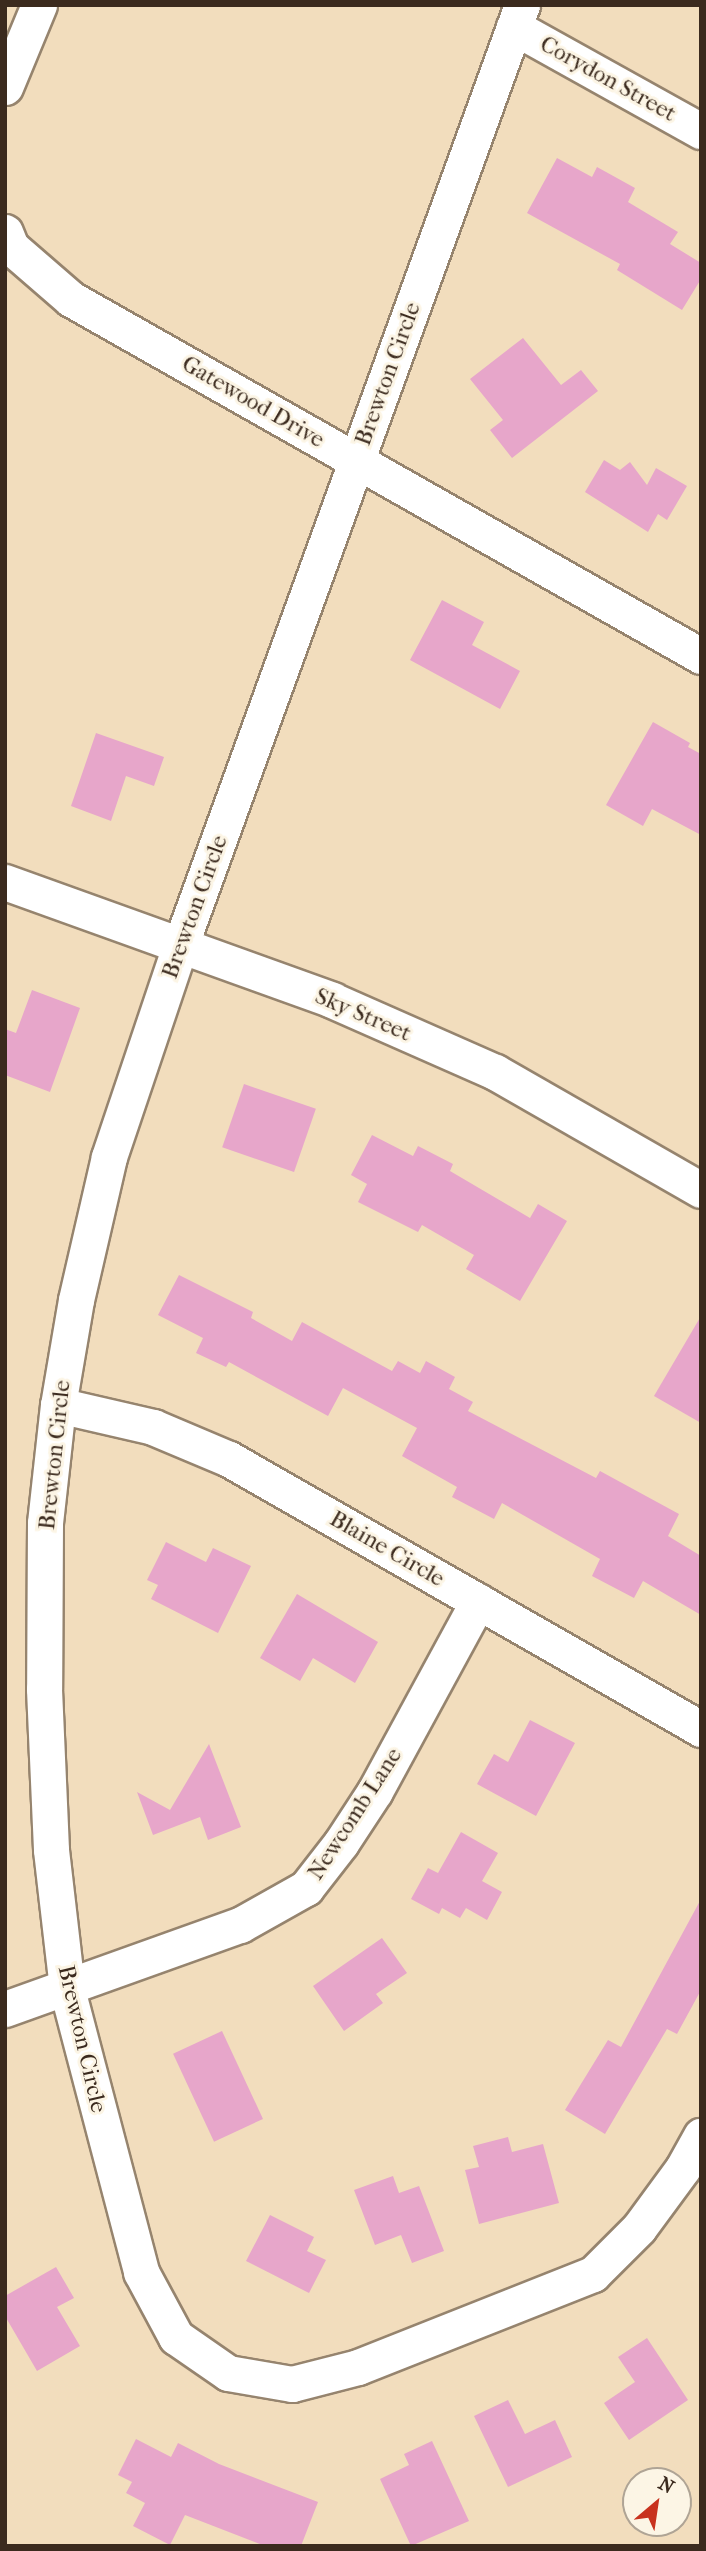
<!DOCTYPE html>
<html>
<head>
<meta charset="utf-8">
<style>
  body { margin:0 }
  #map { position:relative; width:706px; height:2551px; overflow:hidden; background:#f2ddbd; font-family:"IM FELL French Canon",serif }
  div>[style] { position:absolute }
  .building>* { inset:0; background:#e7a6ca; transform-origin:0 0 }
  .roads { filter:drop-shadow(2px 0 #96846e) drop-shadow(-2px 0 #96846e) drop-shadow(0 2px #96846e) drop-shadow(0 -2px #96846e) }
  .minor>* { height:35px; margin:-17.5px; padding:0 17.5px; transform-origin:17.5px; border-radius:17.5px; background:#fff }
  span { translate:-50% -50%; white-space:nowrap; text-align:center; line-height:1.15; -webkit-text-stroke:6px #fcf5e5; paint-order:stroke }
  .street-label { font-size:23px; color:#3b2a1e }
  .frame { position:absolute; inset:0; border:7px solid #3b2a1e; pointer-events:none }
  .north { position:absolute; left:622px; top:2467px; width:70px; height:70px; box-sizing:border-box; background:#fcf5e5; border:2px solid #afa495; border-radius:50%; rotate:29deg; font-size:19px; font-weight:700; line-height:28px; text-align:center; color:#3b2a1e }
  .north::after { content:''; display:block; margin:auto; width:24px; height:32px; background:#c8321e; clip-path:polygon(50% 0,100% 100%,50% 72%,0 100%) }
</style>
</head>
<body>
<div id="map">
  <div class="building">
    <div style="clip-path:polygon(557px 158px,592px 177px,597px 167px,635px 188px,628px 202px,678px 232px,670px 244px,701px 263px,701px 279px,682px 310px,617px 270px,620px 264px,527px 213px)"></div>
    <div style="clip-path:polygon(523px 338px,561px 385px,581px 370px,598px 391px,512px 458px,490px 430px,503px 420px,470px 379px)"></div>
    <div style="clip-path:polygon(604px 460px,620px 470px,630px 462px,647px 485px,656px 468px,687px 486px,667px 520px,658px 514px,648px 532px,585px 492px)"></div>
    <div style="clip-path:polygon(442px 600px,484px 622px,472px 645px,520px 671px,500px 709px,410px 660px)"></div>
    <div style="clip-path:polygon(653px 722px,690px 743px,688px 747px,701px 754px,701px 835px,652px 809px,643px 826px,606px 805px)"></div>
    <div style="clip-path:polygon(96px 733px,164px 757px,154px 786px,126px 776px,111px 821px,71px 806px)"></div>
    <div style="clip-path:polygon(32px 990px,80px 1008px,50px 1092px,5px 1075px,5px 1029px,16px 1033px)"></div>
    <div style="left:244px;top:1084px;width:76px;height:67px;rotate:19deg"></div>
    <div style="clip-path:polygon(372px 1135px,413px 1156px,418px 1146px,453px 1164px,450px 1171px,530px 1218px,538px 1204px,567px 1221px,520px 1301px,466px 1269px,474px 1255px,422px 1225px,418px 1232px,358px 1202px,367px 1184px,351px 1175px)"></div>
    <div style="clip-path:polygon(179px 1275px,253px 1312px,251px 1318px,292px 1341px,302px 1322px,392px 1371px,398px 1361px,420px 1373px,426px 1361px,455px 1377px,449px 1389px,473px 1402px,468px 1411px,596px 1478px,600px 1471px,679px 1514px,668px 1536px,701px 1556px,701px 1615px,643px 1581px,634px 1598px,592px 1576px,600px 1559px,502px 1503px,494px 1519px,452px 1497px,457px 1487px,402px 1456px,417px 1428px,343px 1388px,328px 1416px,229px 1362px,226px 1367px,196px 1353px,203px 1338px,158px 1315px)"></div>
    <div style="clip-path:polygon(701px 1316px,701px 1423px,654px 1396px)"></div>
    <div style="clip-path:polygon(166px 1542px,206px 1562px,213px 1548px,251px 1566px,218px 1633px,151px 1599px,158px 1585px,147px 1580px)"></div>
    <div style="clip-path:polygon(297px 1594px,378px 1642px,355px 1683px,313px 1658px,300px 1681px,260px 1658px)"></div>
    <div style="clip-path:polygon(530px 1720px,575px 1743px,536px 1816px,477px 1784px,494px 1754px,508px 1762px)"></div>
    <div style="clip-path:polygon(209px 1744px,241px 1827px,208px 1840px,200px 1817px,153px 1835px,137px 1792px,170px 1810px)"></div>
    <div style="clip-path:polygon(461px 1832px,498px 1853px,482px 1881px,502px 1892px,487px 1920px,466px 1908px,460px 1918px,442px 1908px,439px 1914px,411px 1899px,428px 1868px,438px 1873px)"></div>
    <div style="clip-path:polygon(701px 1899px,701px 1990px,677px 2034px,667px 2029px,605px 2134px,565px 2110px,608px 2040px,621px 2047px)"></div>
    <div style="clip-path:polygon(382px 1938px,407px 1973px,376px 1994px,383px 2003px,344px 2031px,313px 1986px)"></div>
    <div style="left:222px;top:2031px;width:97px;height:54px;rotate:65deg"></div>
    <div style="clip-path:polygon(508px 2137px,512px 2152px,543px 2144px,559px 2203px,479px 2224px,465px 2170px,479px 2167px,473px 2146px)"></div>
    <div style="clip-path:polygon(393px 2176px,399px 2193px,419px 2186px,444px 2251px,412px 2263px,401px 2235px,375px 2245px,354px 2190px)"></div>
    <div style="clip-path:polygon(270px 2215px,314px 2237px,307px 2251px,326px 2260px,309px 2293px,246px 2261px)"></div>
    <div style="clip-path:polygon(56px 2267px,74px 2298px,57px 2307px,80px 2346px,37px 2371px,5px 2316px,5px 2296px)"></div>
    <div style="clip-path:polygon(647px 2338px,688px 2400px,629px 2440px,604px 2403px,635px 2382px,618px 2357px)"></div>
    <div style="clip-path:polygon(508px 2400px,525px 2434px,555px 2420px,572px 2457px,508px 2487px,474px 2416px)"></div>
    <div style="clip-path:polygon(136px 2439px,171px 2457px,178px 2443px,219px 2464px,318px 2502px,301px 2546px,265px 2546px,185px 2515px,170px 2545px,133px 2526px,145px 2503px,126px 2493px,132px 2482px,118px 2475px)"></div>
    <div style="clip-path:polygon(432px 2441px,469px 2521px,411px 2546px,380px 2479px,409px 2465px,404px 2454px)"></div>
  </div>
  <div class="roads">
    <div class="minor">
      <div style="left:522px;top:5px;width:1001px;rotate:109.97deg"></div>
      <div style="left:180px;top:946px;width:223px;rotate:108.6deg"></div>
      <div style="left:109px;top:1157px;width:147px;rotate:103deg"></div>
      <div style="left:76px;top:1300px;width:107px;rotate:99.7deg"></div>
      <div style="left:58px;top:1405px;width:119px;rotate:96.3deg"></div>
      <div style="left:45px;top:1523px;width:166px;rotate:90.3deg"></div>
      <div style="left:44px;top:1689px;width:161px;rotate:87.5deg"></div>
      <div style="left:51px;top:1850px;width:140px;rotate:83.4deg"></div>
      <div style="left:67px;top:1989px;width:293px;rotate:75.3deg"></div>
      <div style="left:141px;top:2272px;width:74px;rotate:61.7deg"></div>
      <div style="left:176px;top:2337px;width:63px;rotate:34.7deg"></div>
      <div style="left:228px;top:2373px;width:65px;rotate:9.8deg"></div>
      <div style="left:292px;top:2384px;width:68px;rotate:-14.4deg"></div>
      <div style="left:358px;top:2367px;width:253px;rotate:-21.6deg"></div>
      <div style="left:593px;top:2274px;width:65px;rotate:-45deg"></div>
      <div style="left:639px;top:2228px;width:74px;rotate:-53.7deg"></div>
      <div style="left:683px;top:2168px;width:37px;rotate:-61deg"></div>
      <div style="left:514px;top:27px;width:214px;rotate:29.1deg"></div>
      <div style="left:5px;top:87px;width:89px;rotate:-67.5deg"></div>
      <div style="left:5px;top:232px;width:16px;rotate:68deg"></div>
      <div style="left:11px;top:247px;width:79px;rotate:40.9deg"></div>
      <div style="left:71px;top:299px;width:724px;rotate:29.54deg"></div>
      <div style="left:5px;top:882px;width:348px;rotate:19.8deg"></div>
      <div style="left:332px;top:1000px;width:178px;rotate:23.8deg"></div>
      <div style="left:495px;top:1072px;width:237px;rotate:29.8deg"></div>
      <div style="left:58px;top:1405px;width:98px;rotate:13deg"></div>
      <div style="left:153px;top:1427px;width:82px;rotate:22.8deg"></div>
      <div style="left:229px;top:1459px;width:544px;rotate:29.77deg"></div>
      <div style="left:5px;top:2009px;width:250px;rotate:-19.7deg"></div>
      <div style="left:240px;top:1925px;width:76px;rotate:-29.3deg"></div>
      <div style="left:306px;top:1888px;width:57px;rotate:-52.1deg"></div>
      <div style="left:341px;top:1843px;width:62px;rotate:-56.8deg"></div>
      <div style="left:375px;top:1791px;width:216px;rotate:-61.5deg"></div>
    </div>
  </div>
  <div class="street-label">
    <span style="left:608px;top:79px;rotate:29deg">Corydon Street</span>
    <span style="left:388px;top:374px;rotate:-70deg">Brewton Circle</span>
    <span style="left:253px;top:402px;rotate:30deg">Gatewood Drive</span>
    <span style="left:195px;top:907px;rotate:-70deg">Brewton Circle</span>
    <span style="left:363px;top:1015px;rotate:23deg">Sky Street</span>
    <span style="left:55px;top:1455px;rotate:-84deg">Brewton Circle</span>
    <span style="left:387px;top:1549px;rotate:30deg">Blaine Circle</span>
    <span style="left:355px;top:1814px;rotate:-57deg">Newcomb Lane</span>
    <span style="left:82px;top:2039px;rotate:77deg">Brewton Circle</span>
  </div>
  <div class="frame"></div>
  <div class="north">N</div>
</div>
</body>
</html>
